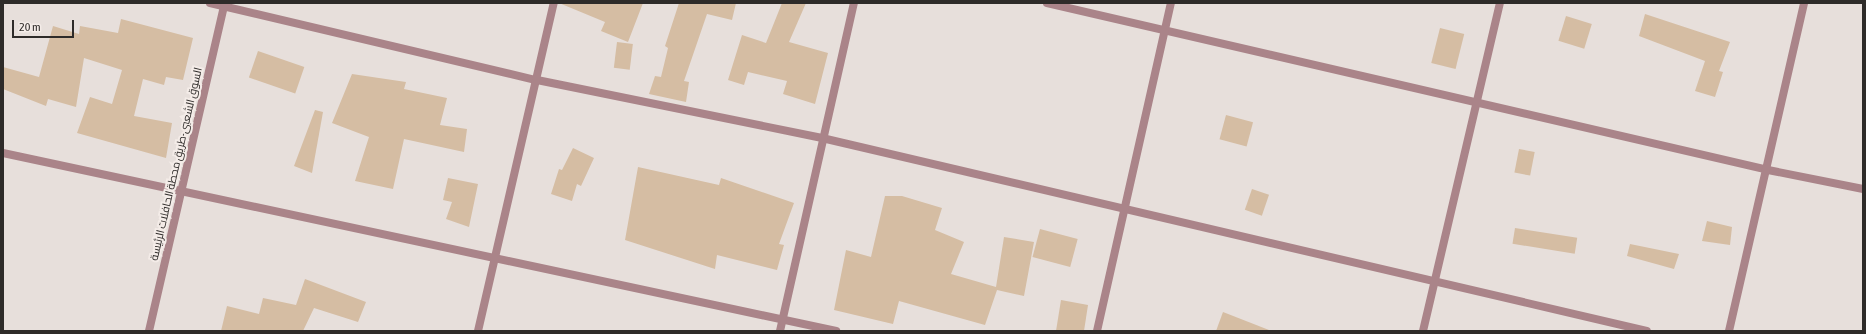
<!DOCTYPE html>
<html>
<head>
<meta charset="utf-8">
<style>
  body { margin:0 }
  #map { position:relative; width:1866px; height:334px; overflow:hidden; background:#e7dfdb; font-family:"Asap Condensed",Cairo,sans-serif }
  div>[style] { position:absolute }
  .building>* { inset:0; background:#d5bda3; transform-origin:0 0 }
  .minor>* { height:8px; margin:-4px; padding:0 4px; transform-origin:4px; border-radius:4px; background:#aa8489 }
  .tertiary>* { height:8px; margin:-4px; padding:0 4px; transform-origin:4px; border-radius:4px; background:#aa8489 }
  span { translate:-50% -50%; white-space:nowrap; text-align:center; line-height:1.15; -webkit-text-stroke:4px #f4ece8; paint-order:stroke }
  .street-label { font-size:11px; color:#2e2b29 }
  .frame { position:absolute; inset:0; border:4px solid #2e2b29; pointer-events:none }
  .scale { position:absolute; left:12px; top:20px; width:62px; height:18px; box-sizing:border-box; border:2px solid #2e2b29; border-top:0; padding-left:5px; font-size:12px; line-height:14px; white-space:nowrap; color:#2e2b29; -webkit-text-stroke:3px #f4ece8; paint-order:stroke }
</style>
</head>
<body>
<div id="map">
  <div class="building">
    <div style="clip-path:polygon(559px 3px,643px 3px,628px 42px,601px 31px,605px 22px)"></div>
    <div style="clip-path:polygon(679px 3px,736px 3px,732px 20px,707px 14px,684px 81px,689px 82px,686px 102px,649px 94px,655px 76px,661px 77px,668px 48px,665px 46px)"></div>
    <div style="clip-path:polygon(782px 3px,806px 3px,789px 42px,828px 53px,815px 104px,783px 94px,787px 81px,748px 72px,744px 85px,728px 80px,742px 35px,766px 43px)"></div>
    <div style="clip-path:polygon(1645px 14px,1730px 42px,1719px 71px,1723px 72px,1715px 97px,1695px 91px,1705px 61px,1639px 36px)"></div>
    <div style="left:1566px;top:16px;width:27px;height:26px;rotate:17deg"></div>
    <div style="clip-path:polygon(121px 19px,193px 38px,183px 80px,166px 77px,164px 85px,143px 79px,134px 116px,172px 123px,166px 158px,77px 133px,90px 97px,112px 104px,122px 70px,84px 58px,76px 107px,48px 99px,46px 106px,3px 89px,3px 67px,39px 77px,53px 26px,79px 34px,80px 26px,118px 33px)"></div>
    <div style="left:1440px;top:28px;width:25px;height:36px;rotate:14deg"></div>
    <div style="left:617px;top:42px;width:16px;height:26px;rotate:7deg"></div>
    <div style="left:258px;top:51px;width:49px;height:28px;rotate:19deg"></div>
    <div style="clip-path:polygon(352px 74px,406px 82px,404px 89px,447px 98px,440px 125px,467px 129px,464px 152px,404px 139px,393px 189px,355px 181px,369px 137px,332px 123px)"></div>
    <div style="clip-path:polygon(315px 110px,323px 112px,312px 173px,294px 166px)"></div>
    <div style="left:1226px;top:115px;width:28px;height:25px;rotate:15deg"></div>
    <div style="clip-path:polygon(573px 148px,594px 158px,581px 186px,577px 184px,572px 201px,551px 194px,559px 169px,562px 170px)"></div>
    <div style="left:1519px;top:149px;width:16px;height:24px;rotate:11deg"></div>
    <div style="clip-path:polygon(638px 167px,719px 185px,721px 178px,794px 203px,779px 244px,784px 245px,777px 270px,717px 255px,715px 269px,625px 240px)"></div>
    <div style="clip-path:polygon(448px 178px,478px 184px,469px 227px,446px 219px,452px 202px,443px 200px)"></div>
    <div style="left:1252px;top:189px;width:18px;height:22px;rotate:19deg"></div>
    <div style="clip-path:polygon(885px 196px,902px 196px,942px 208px,935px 230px,964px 242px,951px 274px,996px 287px,1004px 237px,1034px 242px,1024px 296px,997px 290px,985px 325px,899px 301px,893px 324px,834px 310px,846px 250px,871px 257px)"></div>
    <div style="clip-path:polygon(1707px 221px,1732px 227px,1730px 245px,1702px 241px)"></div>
    <div style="left:1515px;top:228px;width:63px;height:16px;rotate:9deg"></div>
    <div style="left:1040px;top:229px;width:39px;height:29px;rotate:15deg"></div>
    <div style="clip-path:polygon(1630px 244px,1679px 254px,1674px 269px,1627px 256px)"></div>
    <div style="clip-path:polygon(305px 279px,366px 302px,358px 322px,314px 308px,303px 331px,221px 331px,227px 306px,259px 314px,263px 298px,296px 305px)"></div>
    <div style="clip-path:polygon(1061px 300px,1088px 305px,1084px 331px,1056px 331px)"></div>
    <div style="clip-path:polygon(1223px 312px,1269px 330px,1269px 331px,1216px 331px)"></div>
  </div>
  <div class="minor">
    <div style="left:210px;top:3px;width:336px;rotate:13.3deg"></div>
    <div style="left:537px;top:80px;width:291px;rotate:11.5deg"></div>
    <div style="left:822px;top:138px;width:847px;rotate:13.17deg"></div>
    <div style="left:1047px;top:3px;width:740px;rotate:13.04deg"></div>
    <div style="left:1768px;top:170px;width:97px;rotate:11.3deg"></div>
    <div style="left:3px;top:153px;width:852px;rotate:12.06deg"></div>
    <div style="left:149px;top:331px;width:337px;rotate:-77deg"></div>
    <div style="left:478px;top:331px;width:337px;rotate:-77deg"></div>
    <div style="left:780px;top:331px;width:336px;rotate:-77.3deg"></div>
    <div style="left:1097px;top:331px;width:336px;rotate:-77.3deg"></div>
    <div style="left:1729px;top:331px;width:336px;rotate:-77.1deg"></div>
  </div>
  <div class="tertiary">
    <div style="left:1423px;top:331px;width:337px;rotate:-76.8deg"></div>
  </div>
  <div class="street-label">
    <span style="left:176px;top:164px;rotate:-77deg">السوق الشعبى-طريق محطة الحافلات الرئيسة</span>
  </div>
  <div class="frame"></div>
  <div class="scale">20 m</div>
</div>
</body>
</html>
